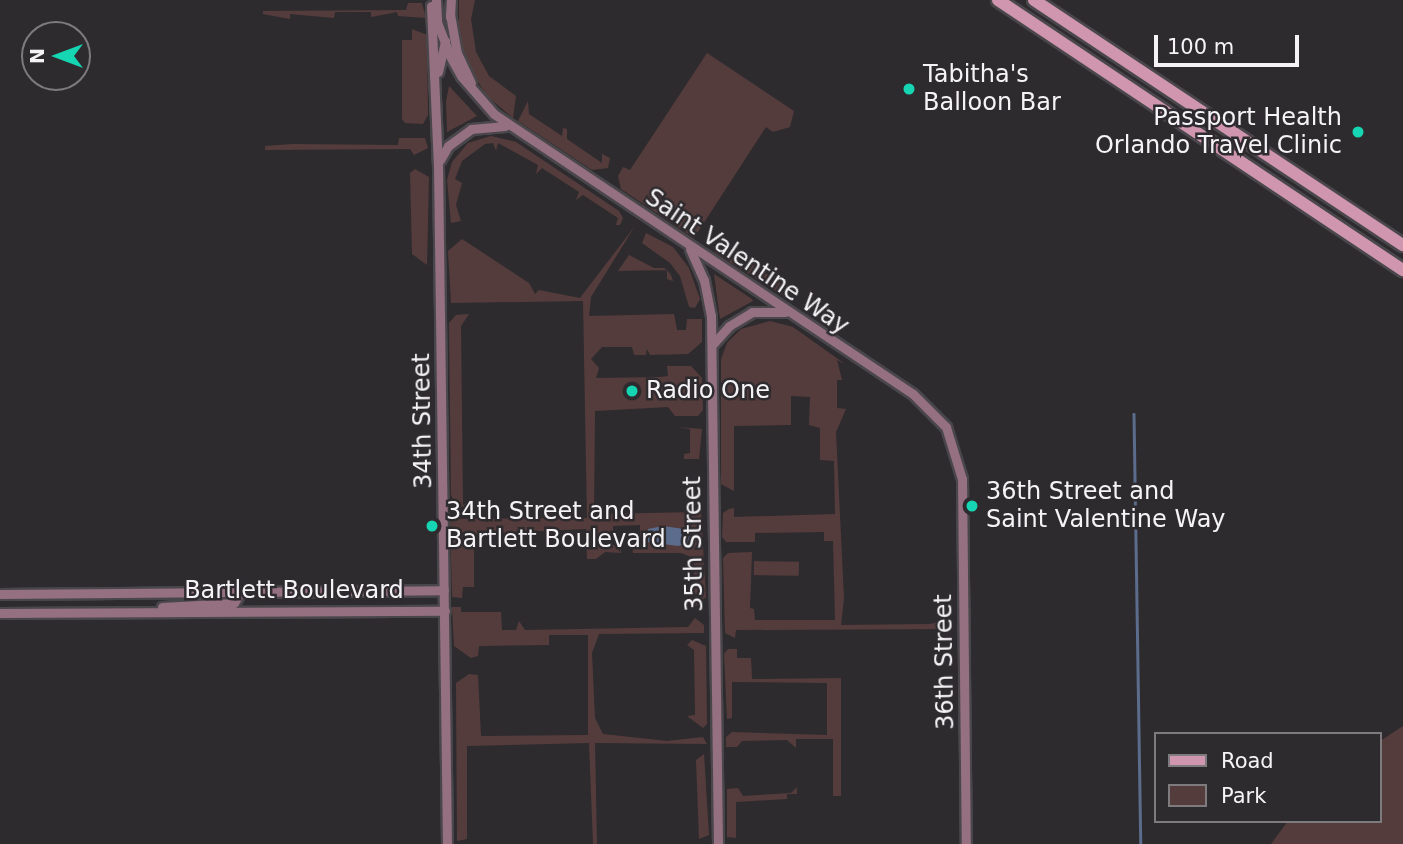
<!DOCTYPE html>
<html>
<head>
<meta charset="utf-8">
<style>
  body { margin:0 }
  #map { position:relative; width:1403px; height:844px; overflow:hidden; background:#2e2b2f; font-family:"DejaVu Sans",sans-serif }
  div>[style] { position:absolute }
  .green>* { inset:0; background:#553c3c; transform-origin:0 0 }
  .water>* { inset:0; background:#5c6c8c }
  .stream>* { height:2.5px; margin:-1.25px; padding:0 1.25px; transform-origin:1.25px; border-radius:1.25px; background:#5c6c8c }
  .roads { filter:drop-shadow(2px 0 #4a474b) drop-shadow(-2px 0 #4a474b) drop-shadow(0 2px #4a474b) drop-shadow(0 -2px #4a474b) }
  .street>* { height:9px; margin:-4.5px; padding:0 4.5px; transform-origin:4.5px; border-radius:4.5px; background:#947080 }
  .secondary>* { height:12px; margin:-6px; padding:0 6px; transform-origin:6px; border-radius:6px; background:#d096af }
  .dots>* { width:19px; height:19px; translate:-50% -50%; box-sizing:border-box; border:4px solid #2e2b2f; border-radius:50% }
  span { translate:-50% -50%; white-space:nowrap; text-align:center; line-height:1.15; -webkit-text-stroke:5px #2e2b2f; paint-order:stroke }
  .poi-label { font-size:24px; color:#f5f3f5 }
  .left { translate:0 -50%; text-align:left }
  .right { translate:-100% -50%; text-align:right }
  .street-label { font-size:24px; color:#f5f3f5 }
  .legend { position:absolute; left:1154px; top:732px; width:228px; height:91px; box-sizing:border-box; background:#2e2b2f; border:2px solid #7e7b7e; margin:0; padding:9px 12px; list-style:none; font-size:21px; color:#f5f3f5 }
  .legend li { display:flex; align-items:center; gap:14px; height:35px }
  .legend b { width:35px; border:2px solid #7e7b7e }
  .north { position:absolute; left:21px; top:21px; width:70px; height:70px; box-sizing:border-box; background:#2e2b2f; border:2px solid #7e7b7e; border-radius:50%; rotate:270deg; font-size:19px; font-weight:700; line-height:28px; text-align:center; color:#f5f3f5 }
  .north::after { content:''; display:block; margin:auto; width:24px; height:32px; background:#15d5b3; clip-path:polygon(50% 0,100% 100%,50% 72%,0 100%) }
  .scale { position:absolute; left:1154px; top:35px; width:145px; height:32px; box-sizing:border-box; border:4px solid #f5f3f5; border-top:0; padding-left:9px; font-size:21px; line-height:24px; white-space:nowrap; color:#f5f3f5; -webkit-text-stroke:5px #2e2b2f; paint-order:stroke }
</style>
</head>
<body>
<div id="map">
  <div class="green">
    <div style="clip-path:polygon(459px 0,475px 0,471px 19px,476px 52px,489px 76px,516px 96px,513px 118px,487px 96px,468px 66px,459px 36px)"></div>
    <div style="clip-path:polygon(408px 3px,422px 3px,426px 18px,398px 16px,397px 12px,371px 17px,371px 12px,335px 12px,334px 18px,290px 14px,290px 19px,263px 14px,263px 11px,406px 10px)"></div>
    <div style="clip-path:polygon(412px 29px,427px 35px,428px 115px,423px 124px,405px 123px,402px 119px,402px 40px,412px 40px)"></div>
    <div style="clip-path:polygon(707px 53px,794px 111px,790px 127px,773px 132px,766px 127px,694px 238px,621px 189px,618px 176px,623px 167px,630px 170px)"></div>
    <div style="clip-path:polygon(449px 86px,477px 116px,447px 132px,446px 102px)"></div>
    <div style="clip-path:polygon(528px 101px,529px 114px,562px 136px,563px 128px,567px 129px,567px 139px,602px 163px,602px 154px,610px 158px,608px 168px,592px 170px,518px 121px)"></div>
    <div style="clip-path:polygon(491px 136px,516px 142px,619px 211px,623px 218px,620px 225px,616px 225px,618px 218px,583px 195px,576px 200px,579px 192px,542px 168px,536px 174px,538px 165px,498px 143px,496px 151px,493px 143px,485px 144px,462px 161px,455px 179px,462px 183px,456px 205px,461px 221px,451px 223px,447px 180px,452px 162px,468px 143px)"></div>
    <div style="clip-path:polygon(399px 138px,425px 138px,428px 148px,414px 155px,410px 149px,265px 150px,265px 146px,292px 144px,398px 145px)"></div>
    <div style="clip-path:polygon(415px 169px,429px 177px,427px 265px,412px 254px,410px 173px)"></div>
    <div style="clip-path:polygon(635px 226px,591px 297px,589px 316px,674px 314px,677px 330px,686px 330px,687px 319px,702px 319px,702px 342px,688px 354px,650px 355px,647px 349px,646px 355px,634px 355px,632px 347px,602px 347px,591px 359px,599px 368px,596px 378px,660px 377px,668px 376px,667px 366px,691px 366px,702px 378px,703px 410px,698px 416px,675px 416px,668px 407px,595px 411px,594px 514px,701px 512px,706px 597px,696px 606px,686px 604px,694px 601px,694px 558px,681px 553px,633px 553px,632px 546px,640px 545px,640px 525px,613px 526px,613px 545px,621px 547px,621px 553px,605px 552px,596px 559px,587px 559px,586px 529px,474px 534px,474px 587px,463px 587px,462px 598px,452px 597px,450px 519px,587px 518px,583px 301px,451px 303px,448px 251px,462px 239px,529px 283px,535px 294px,539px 290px,580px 298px)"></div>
    <div style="clip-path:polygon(646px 233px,673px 247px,689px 268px,700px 299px,695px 308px,689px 307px,680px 276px,670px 263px,642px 243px)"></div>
    <div style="clip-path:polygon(720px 243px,791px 290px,789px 299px,715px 253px,713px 247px)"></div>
    <div style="clip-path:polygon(629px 255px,654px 268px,664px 268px,668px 271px,671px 275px,673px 281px,667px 279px,667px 270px,618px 271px)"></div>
    <div style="clip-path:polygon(714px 274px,752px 299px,753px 301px,720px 319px)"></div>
    <div style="clip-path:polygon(469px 314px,461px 326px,463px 505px,473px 499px,473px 508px,457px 506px,451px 495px,449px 323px,456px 315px)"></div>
    <div style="clip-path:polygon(770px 321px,793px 327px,845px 364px,837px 360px,842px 380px,837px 380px,837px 408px,846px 409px,836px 432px,844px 598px,841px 625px,930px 624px,950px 619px,952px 629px,736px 630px,735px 638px,725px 633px,723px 558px,728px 553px,752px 552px,750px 608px,754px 609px,755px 620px,835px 620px,833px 541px,824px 541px,824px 532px,755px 533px,755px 542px,726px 542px,722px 537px,723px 513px,729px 509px,734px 508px,734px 517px,835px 514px,834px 461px,820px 460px,820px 428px,809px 425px,810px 397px,791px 396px,791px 425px,734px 426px,734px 491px,721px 484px,721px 359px,727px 343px,741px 329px)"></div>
    <div style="clip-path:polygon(677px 427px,702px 429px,699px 459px,684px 459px,684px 454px,690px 453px,690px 429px)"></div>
    <div style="left:754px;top:561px;width:45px;height:14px;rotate:1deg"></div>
    <div style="clip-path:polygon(452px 607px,461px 607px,461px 612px,501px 612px,502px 630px,516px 630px,519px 621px,525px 630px,688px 627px,695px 618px,704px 625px,704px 633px,599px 634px,592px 653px,595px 718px,603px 734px,667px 741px,703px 737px,707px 744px,595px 743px,597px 844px,593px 844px,589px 743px,467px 746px,467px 839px,457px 841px,456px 683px,469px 674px,478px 675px,481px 736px,588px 735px,588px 635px,549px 635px,549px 645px,479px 646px,478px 656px,471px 658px,454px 646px)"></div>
    <div style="clip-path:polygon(692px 640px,706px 646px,707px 724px,703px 728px,687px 716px,695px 715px,694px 650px,687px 645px)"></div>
    <div style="clip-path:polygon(728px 649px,737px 649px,737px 658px,751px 658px,752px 679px,841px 678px,841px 796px,833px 796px,833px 739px,796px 739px,796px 748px,787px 740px,742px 741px,737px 747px,726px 747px,726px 737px,732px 732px,827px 735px,827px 683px,732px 682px,732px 718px,727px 719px,724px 654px)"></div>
    <div style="clip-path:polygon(1403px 726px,1403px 844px,1271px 844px,1288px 821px,1380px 821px,1380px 741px)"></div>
    <div style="clip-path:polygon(704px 754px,709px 835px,699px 839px,696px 760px)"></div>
    <div style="clip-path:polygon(797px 787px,797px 794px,787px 794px,787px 799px,736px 802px,736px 838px,727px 837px,727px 789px,738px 788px,743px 796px,791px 793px)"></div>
  </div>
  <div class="water">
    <div style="clip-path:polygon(663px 526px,691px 530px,692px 542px,678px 546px,648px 542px,648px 529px)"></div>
  </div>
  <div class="stream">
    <div style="left:1134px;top:414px;width:430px;rotate:89.1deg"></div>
  </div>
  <div class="roads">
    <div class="street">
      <div style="left:436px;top:0;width:22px;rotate:87deg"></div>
      <div style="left:437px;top:22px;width:36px;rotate:69deg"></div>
      <div style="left:450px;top:56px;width:23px;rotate:61deg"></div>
      <div style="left:461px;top:76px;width:50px;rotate:49deg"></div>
      <div style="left:494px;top:114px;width:504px;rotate:33.75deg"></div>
      <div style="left:913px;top:394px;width:47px;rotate:45deg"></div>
      <div style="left:946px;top:427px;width:54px;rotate:72.9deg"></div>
      <div style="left:962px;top:479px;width:365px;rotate:89.4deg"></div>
      <div style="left:431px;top:6px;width:160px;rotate:87.5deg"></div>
      <div style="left:438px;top:166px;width:678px;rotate:89.24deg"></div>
      <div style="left:450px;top:14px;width:40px;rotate:80deg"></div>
      <div style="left:457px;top:53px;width:33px;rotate:65deg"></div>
      <div style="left:450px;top:17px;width:17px;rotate:-87deg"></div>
      <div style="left:438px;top:72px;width:32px;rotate:-77deg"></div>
      <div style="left:440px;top:160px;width:16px;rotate:-60deg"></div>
      <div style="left:448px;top:146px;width:29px;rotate:-36deg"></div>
      <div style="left:471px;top:129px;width:34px;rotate:-5deg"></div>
      <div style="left:690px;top:249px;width:34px;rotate:66deg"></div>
      <div style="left:704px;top:280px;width:37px;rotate:79deg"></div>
      <div style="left:711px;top:316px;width:528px;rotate:89.24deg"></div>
      <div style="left:712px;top:345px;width:25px;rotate:-48deg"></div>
      <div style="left:729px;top:326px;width:27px;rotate:-31deg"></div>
      <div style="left:752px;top:312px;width:33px"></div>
      <div style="left:0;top:594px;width:444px;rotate:-0.5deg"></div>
      <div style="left:162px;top:607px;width:72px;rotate:-3.2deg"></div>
      <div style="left:234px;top:603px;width:12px;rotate:-59deg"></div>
      <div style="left:0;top:613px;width:445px;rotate:-0.3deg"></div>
    </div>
    <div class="secondary">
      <div style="left:998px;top:0;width:487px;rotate:33.7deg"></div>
      <div style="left:1034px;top:0;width:443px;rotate:33.6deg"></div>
    </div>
  </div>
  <div class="dots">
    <div style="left:909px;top:89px;background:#15d5b3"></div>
    <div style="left:1358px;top:132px;background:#15d5b3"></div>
    <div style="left:632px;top:391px;background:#15d5b3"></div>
    <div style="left:972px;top:506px;background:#15d5b3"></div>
    <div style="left:432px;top:526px;background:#15d5b3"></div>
  </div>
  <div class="poi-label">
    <span class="left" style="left:923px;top:89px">Tabitha's<br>Balloon Bar</span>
    <span class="right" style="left:1342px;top:132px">Passport Health<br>Orlando Travel Clinic</span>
    <span class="left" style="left:646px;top:391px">Radio One</span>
    <span class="left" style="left:986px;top:506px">36th Street and<br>Saint Valentine Way</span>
    <span class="left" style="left:446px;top:526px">34th Street and<br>Bartlett Boulevard</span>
  </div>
  <div class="street-label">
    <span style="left:747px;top:262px;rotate:34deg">Saint Valentine Way</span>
    <span style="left:423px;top:421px;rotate:-91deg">34th Street</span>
    <span style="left:694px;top:544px;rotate:-91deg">35th Street</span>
    <span style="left:294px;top:591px">Bartlett Boulevard</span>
    <span style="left:945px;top:662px;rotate:-91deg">36th Street</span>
  </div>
  <ul class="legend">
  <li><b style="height:9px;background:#d096af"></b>Road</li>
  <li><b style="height:19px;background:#553c3c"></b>Park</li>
  </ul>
  <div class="north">N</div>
  <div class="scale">100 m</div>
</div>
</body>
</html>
